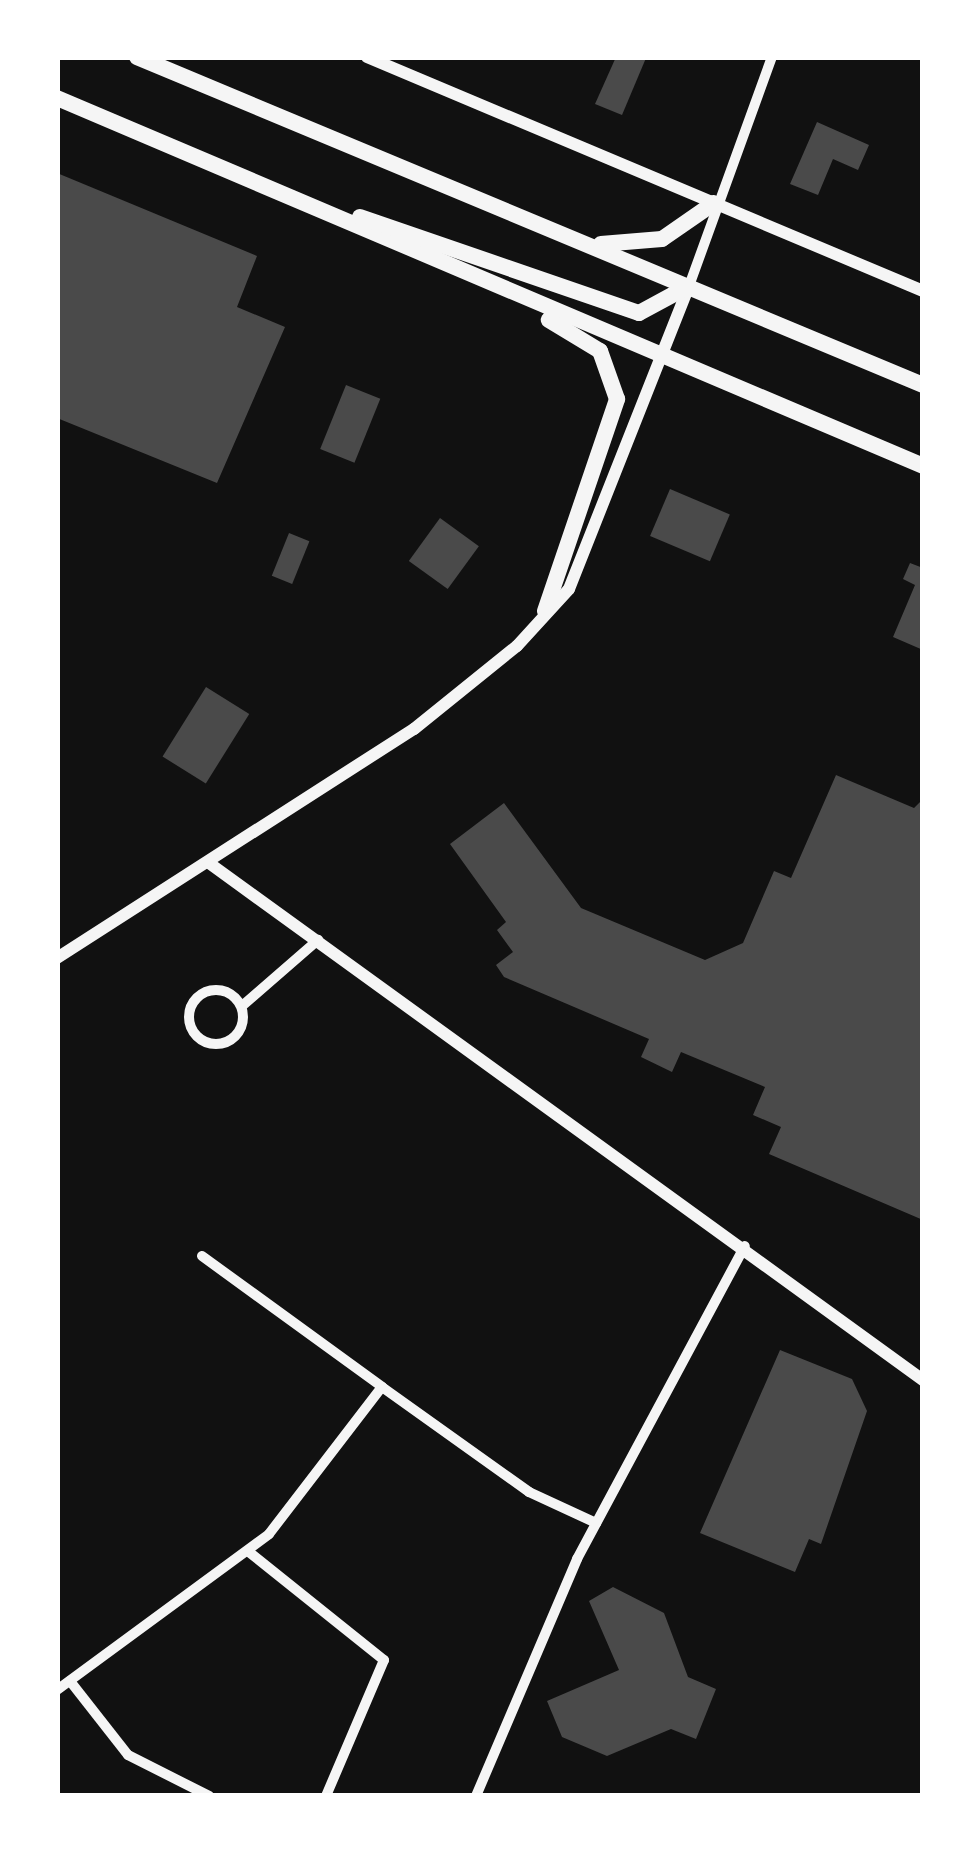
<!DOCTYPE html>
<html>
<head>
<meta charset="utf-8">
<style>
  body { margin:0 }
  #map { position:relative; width:980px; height:1853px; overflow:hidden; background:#111; font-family:"Nunito Sans",sans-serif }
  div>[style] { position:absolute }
  .building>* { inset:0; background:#4a4a4a; transform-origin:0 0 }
  .minor>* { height:10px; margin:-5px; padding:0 5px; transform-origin:5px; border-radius:5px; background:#f5f5f5 }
  .minor>.ring { margin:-5px; padding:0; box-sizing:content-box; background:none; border:10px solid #f5f5f5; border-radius:50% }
  .tertiary>* { height:12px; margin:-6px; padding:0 6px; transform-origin:6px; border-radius:6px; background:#f5f5f5 }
  .trunk>* { height:16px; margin:-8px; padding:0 8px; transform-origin:8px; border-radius:8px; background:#f5f5f5 }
  span { translate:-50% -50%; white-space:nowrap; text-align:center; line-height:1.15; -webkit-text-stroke:12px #fff; paint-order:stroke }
  .frame { position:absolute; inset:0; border:60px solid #fff; pointer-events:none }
</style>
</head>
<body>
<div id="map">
  <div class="building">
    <div style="clip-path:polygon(616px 57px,646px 58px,622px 115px,595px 104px)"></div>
    <div style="clip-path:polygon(817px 122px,869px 145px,858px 170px,833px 159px,818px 195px,790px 184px)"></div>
    <div style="clip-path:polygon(57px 173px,257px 256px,237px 307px,285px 327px,217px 483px,57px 418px)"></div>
    <div style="left:346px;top:385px;width:37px;height:69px;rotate:22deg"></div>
    <div style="left:670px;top:489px;width:65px;height:51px;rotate:23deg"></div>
    <div style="left:440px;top:518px;width:48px;height:53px;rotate:36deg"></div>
    <div style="left:289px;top:533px;width:22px;height:46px;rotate:22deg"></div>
    <div style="clip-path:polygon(910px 563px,923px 568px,923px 650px,893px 637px,915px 585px,903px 579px)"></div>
    <div style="left:206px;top:687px;width:51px;height:82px;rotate:32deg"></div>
    <div style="clip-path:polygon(836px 775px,914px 808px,923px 799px,923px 1220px,769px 1154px,781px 1127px,753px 1115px,765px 1087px,681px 1052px,672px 1072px,641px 1057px,649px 1039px,504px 977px,496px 965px,513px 952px,497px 930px,506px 922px,450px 844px,504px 803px,581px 908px,705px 960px,743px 943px,774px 871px,791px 878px)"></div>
    <div style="clip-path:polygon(780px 1350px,852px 1379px,867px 1411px,821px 1544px,809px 1539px,795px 1572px,700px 1533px)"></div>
    <div style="clip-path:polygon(613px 1587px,664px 1613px,688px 1677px,716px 1689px,696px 1739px,671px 1729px,607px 1756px,562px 1737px,547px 1701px,619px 1670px,589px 1601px)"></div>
  </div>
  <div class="minor">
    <div style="left:689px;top:286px;width:244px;rotate:-70.1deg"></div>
    <div class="ring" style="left:189px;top:990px;width:44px;height:44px"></div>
    <div style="left:242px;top:1006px;width:101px;rotate:-41deg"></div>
    <div style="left:202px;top:1256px;width:223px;rotate:36deg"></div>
    <div style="left:249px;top:1552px;width:173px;rotate:38.7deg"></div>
    <div style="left:384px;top:1660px;width:148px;rotate:113.1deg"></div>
    <div style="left:70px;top:1681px;width:94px;rotate:51.9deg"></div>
    <div style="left:128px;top:1755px;width:91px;rotate:26.8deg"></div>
    <div style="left:57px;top:1690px;width:263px;rotate:-36.3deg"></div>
    <div style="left:269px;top:1534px;width:185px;rotate:-52.5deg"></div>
    <div style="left:382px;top:1387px;width:181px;rotate:35.5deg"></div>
    <div style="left:529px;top:1492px;width:74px;rotate:24.8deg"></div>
    <div style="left:476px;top:1796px;width:258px;rotate:-66.9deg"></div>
    <div style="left:577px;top:1559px;width:355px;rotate:-61.8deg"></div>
  </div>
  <div class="tertiary">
    <div style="left:367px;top:57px;width:603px;rotate:22.82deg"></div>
    <div style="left:209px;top:863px;width:882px;rotate:35.91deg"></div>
    <div style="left:57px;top:958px;width:424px;rotate:-32.7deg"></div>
    <div style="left:414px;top:729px;width:132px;rotate:-38.9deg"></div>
    <div style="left:517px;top:646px;width:77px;rotate:-47.6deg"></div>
    <div style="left:569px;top:589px;width:326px;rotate:-68.4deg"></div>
  </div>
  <div class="trunk">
    <div style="left:137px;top:57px;width:852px;rotate:22.65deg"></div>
    <div style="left:57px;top:98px;width:941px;rotate:23.02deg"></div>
    <div style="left:360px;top:217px;width:295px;rotate:19deg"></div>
    <div style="left:639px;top:313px;width:57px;rotate:-28.4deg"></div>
    <div style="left:601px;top:244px;width:61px;rotate:-4.7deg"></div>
    <div style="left:662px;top:239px;width:63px;rotate:-34.7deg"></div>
    <div style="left:545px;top:611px;width:224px;rotate:-71.2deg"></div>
    <div style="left:617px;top:399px;width:51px;rotate:-109.5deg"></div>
    <div style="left:600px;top:351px;width:60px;rotate:-148.7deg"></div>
  </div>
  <div class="frame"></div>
</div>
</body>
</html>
